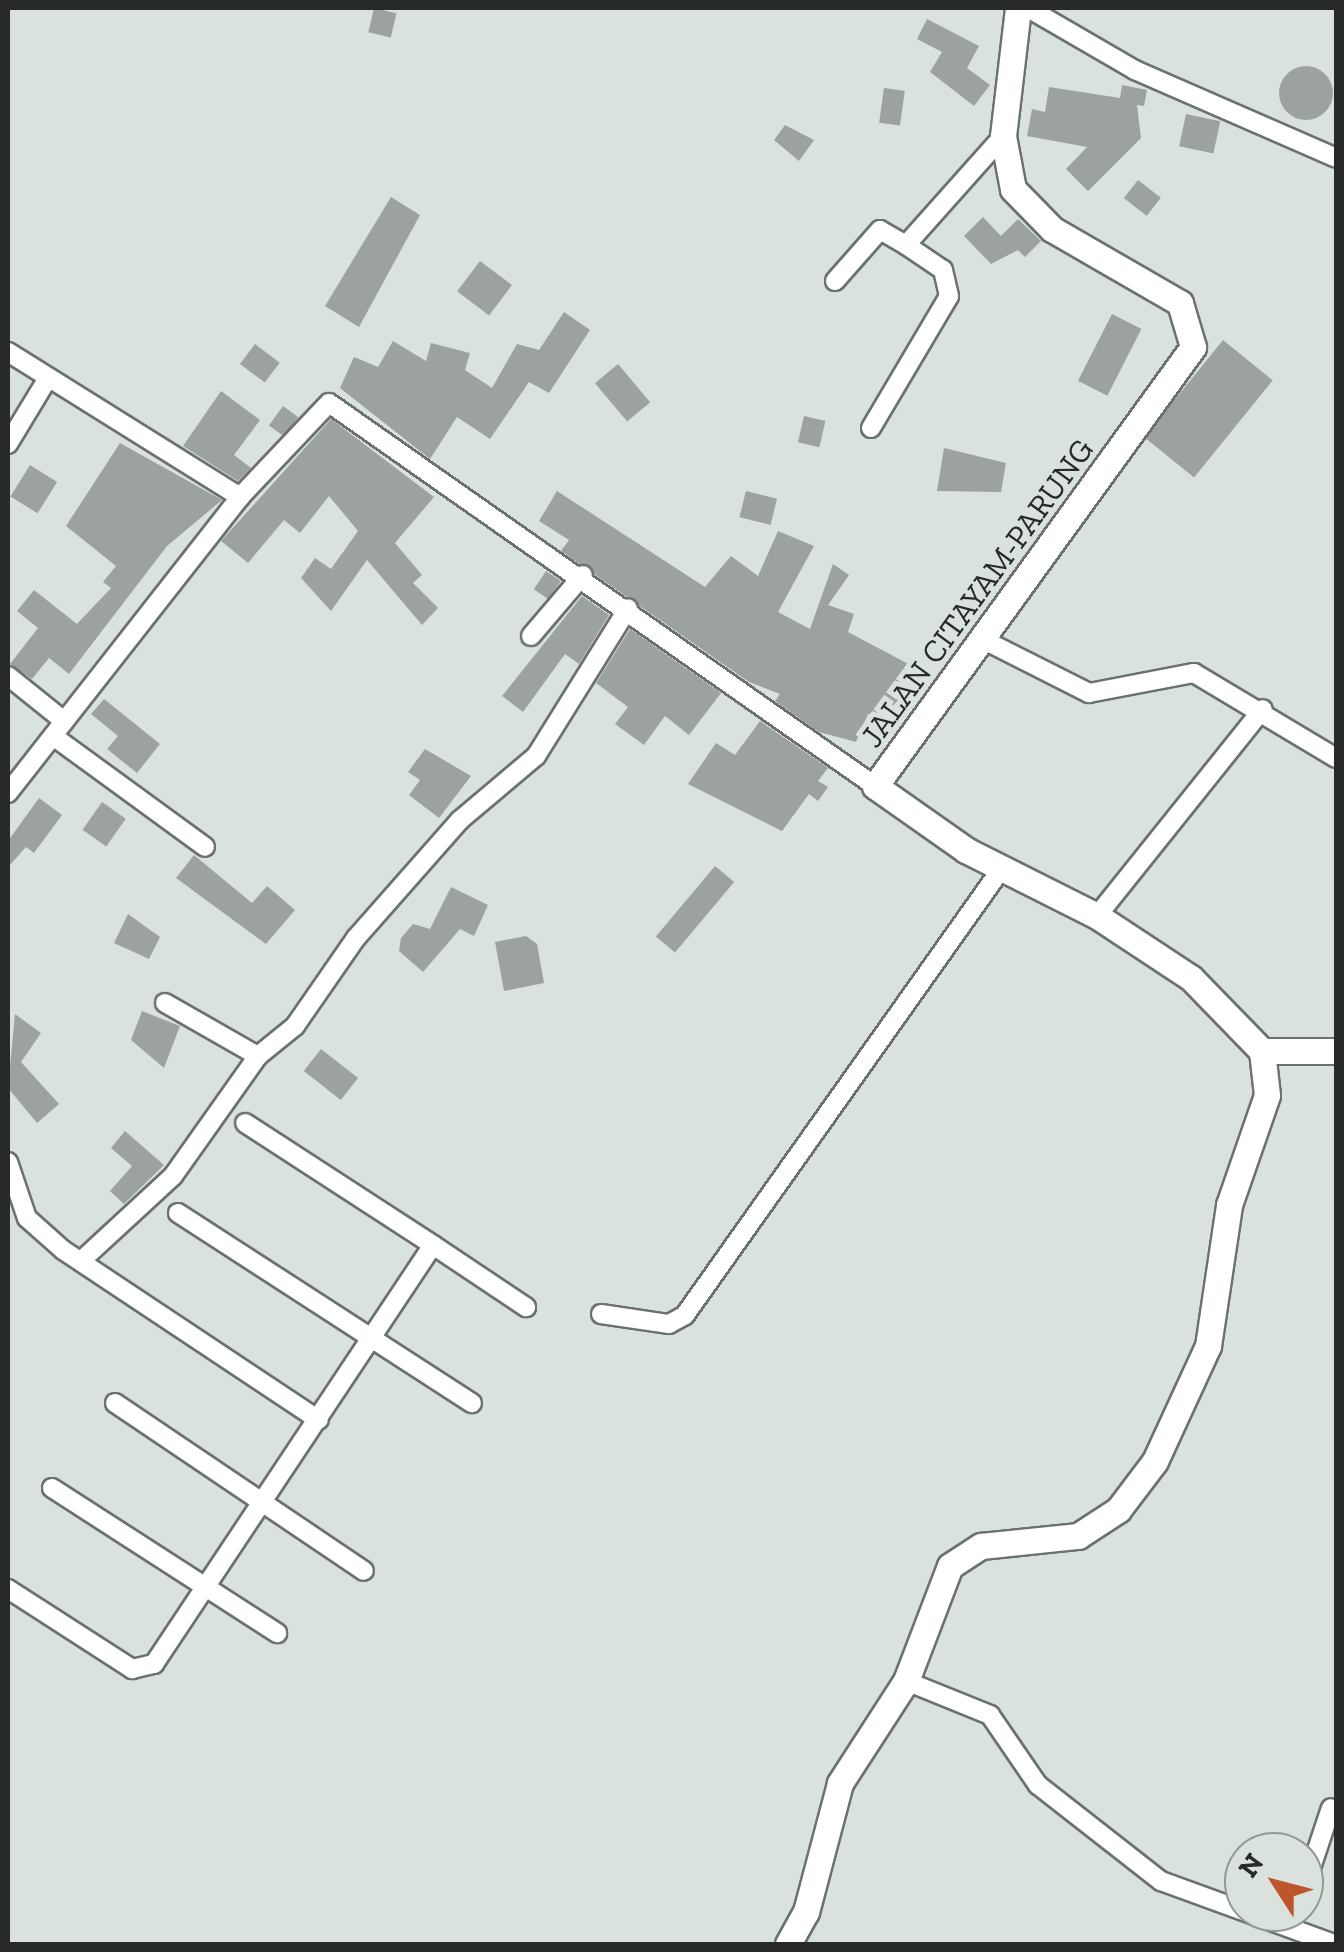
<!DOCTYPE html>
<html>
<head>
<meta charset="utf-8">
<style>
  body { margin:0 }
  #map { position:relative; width:1344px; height:1952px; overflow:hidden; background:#dae2de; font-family:"Zilla Slab",serif }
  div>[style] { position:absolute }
  .building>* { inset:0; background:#9ca39f; transform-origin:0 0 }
  .round { border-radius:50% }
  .roads { filter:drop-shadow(2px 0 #6b726e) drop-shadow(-2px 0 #6b726e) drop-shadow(0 2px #6b726e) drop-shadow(0 -2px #6b726e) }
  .street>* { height:18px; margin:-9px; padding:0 9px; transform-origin:9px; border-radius:9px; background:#fff }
  .secondary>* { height:25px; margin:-12.5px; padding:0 12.5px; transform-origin:12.5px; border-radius:12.5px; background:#fff }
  span { translate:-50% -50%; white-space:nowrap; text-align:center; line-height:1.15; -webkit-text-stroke:10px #dae2de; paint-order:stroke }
  .street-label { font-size:32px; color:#272a28 }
  .frame { position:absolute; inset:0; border:10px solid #272a28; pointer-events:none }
  .north { position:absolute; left:1224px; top:1832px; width:100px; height:100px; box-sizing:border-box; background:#dae2de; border:2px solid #929895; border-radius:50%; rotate:306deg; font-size:28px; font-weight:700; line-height:40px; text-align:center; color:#272a28 }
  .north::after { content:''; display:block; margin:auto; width:35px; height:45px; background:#bd562c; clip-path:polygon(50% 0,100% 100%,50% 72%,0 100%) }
</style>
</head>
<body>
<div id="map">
  <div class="building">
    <div style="left:374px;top:8px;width:23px;height:25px;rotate:13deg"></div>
    <div style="clip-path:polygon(927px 19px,979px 46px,967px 68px,990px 85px,974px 106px,930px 72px,942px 52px,917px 39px)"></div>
    <div class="round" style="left:1279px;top:66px;width:54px;height:54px"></div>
    <div style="clip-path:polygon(1122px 85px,1147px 90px,1144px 106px,1137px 105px,1141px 138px,1088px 191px,1066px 169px,1087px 147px,1027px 136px,1032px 109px,1045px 112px,1049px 87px,1120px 98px)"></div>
    <div style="left:884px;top:88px;width:21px;height:35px;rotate:8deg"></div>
    <div style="left:1186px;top:114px;width:35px;height:33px;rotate:12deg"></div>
    <div style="clip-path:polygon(785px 125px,814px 140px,799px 161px,774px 140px)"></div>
    <div style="left:1138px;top:180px;width:29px;height:23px;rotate:38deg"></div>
    <div style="clip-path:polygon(391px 197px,420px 215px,359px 327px,325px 306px)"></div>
    <div style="clip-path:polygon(983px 217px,1001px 236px,1018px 219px,1041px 241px,1025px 257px,1018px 250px,991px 264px,964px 236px)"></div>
    <div style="left:480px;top:261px;width:40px;height:38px;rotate:37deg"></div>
    <div style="clip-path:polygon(564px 312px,590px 330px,549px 393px,529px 382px,490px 439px,457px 417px,430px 459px,340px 388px,354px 357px,378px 367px,393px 341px,426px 361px,431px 343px,470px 353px,465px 370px,492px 388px,517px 344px,539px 350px)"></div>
    <div style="left:1112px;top:314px;width:33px;height:75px;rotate:27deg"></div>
    <div style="left:1223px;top:340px;width:64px;height:125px;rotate:39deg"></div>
    <div style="left:255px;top:344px;width:31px;height:25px;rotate:37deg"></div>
    <div style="left:618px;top:364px;width:50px;height:30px;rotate:50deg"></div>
    <div style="clip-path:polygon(221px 391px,260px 420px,234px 455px,251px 468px,238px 481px,183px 446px)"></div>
    <div style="left:283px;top:406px;width:19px;height:24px;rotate:36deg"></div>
    <div style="left:804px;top:416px;width:22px;height:27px;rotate:13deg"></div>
    <div style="clip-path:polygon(331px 419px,434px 497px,395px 543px,422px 575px,413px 583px,438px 608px,422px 625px,367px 560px,331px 611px,301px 578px,315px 558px,331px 569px,358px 531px,329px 496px,300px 533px,284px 520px,248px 563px,221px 541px)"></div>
    <div style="clip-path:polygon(120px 443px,222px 500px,167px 546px,69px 674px,49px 658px,32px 679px,10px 664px,38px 628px,17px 611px,34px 590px,77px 624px,111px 588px,103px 582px,116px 566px,66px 526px)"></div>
    <div style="clip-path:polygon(944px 448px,1006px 463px,1001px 492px,937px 491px)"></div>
    <div style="left:30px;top:465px;width:32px;height:37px;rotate:32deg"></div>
    <div style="clip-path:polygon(557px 491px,705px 587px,731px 556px,758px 576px,778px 531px,814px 546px,778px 612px,810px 629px,833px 564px,849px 575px,828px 605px,854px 614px,848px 632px,914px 667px,902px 720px,868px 714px,856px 742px,819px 732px,775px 701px,780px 694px,749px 682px,561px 551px,569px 540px,539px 521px)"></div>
    <div style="left:746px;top:491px;width:32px;height:27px;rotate:14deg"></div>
    <div style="left:546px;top:571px;width:18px;height:22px;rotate:34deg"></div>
    <div style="clip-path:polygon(582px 596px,609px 615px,579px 664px,565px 654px,523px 712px,502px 696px)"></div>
    <div style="clip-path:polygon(630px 629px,721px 693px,689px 735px,665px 716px,644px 745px,615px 724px,628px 707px,596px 683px)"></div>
    <div style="clip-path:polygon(104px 699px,160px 744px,137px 773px,107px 749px,118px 736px,91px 714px)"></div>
    <div style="clip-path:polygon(760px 721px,828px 768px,818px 781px,828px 787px,818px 801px,809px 794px,782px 831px,688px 784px,716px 743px,735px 755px)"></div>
    <div style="clip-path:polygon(425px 749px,471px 776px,439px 818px,409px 795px,420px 780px,408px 772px)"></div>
    <div style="clip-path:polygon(39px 798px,62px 815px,34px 853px,26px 847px,8px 867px,8px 841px)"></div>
    <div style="left:102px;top:802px;width:29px;height:34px;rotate:35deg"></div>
    <div style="clip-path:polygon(194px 855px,252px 903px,267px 886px,295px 910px,266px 944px,176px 878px)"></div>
    <div style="left:715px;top:866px;width:25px;height:92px;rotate:40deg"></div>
    <div style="clip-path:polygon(451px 887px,488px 905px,474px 936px,460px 929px,423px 972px,399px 951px,401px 938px,413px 924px,430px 929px)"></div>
    <div style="clip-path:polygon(128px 914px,160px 937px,149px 959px,114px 943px)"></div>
    <div style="clip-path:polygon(526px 936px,537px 944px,544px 983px,504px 991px,495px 942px)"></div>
    <div style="clip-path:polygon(142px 1011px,180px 1026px,164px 1068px,131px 1040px)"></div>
    <div style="clip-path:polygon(15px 1014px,41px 1033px,21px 1062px,59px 1104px,37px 1123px,8px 1088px)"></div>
    <div style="left:321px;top:1049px;width:47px;height:28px;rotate:38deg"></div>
    <div style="clip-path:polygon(125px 1131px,164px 1165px,124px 1204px,110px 1191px,132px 1166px,111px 1148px)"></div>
  </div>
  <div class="roads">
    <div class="street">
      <div style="left:1028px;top:8px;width:124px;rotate:30.1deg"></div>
      <div style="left:1135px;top:70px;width:219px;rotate:23.6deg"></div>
      <div style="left:835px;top:281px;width:68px;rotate:-48.6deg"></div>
      <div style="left:880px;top:230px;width:30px;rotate:30deg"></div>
      <div style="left:906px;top:245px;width:146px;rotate:-48.3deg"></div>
      <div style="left:8px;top:352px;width:274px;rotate:32deg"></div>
      <div style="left:871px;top:428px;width:153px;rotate:-59.4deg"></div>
      <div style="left:949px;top:296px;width:27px;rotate:-103deg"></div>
      <div style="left:943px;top:270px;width:45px;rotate:-146deg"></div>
      <div style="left:8px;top:444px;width:77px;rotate:-58.8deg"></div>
      <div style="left:531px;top:636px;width:80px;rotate:-49.6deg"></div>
      <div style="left:982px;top:639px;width:120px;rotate:26.8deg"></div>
      <div style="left:1089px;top:693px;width:107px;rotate:-10.8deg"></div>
      <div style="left:1194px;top:673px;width:165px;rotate:30.9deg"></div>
      <div style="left:8px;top:676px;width:72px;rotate:38.8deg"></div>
      <div style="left:53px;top:736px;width:188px;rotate:36.1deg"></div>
      <div style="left:8px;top:793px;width:376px;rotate:-51.9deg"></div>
      <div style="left:240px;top:497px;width:129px;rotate:-46.6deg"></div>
      <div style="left:329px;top:403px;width:667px;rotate:35.05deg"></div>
      <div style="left:1097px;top:916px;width:265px;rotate:-51.3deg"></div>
      <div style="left:165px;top:1003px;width:107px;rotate:29.7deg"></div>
      <div style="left:8px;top:1162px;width:59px;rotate:71.3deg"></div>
      <div style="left:27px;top:1218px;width:48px;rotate:41.6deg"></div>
      <div style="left:63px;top:1250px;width:307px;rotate:33.6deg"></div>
      <div style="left:178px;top:1213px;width:350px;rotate:32.9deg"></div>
      <div style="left:433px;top:1245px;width:112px;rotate:33.7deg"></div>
      <div style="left:82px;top:1260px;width:124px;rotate:-42.7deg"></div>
      <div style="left:173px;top:1176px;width:147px;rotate:-54.7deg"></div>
      <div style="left:258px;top:1056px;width:48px;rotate:-39deg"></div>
      <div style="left:295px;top:1026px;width:107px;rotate:-55.3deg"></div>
      <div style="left:356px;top:938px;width:157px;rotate:-48.6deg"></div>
      <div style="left:460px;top:820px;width:99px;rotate:-40.1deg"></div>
      <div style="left:536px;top:756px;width:174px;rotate:-58.1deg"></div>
      <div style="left:601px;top:1314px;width:69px;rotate:8.4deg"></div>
      <div style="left:669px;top:1324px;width:18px;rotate:-29deg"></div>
      <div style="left:685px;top:1315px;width:548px;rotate:-54.66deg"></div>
      <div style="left:115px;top:1403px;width:300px;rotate:34deg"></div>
      <div style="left:52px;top:1488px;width:268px;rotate:32.8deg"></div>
      <div style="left:8px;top:1589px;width:148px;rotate:32.8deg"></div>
      <div style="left:132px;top:1669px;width:23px;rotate:-13deg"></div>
      <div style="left:154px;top:1664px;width:503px;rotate:-56.34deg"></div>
      <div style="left:433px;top:1245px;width:224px;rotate:-147deg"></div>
      <div style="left:906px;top:1681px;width:91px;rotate:22deg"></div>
      <div style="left:990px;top:1715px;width:85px;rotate:55.6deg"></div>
      <div style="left:1038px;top:1785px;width:156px;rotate:38deg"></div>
      <div style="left:1161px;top:1881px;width:184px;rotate:20deg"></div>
      <div style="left:1304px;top:1889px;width:85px;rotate:-71.6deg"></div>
    </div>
    <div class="secondary">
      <div style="left:1262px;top:1051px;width:74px"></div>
      <div style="left:788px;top:1944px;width:37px;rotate:-61deg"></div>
      <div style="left:806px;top:1912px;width:133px;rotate:-75.2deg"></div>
      <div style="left:840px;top:1783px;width:121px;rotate:-57.1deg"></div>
      <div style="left:906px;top:1681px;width:123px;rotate:-69.1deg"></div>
      <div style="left:950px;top:1566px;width:37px;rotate:-33deg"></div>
      <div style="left:981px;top:1546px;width:98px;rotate:-5.9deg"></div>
      <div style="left:1078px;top:1536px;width:48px;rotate:-33deg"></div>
      <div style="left:1118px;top:1510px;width:61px;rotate:-52.9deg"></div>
      <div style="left:1155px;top:1461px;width:127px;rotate:-65.3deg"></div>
      <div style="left:1208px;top:1346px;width:143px;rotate:-81.5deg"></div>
      <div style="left:1229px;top:1205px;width:116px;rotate:-70.9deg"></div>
      <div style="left:1267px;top:1095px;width:44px;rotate:-96.5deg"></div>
      <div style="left:1262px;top:1051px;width:102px;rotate:-134.2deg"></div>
      <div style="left:1191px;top:978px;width:113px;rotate:-146.6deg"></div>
      <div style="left:1097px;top:916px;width:147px;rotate:-153.3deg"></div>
      <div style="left:966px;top:850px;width:111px;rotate:-144.9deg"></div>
      <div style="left:875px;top:786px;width:542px;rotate:-54.08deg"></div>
      <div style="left:1193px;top:347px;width:46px;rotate:-106.5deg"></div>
      <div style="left:1180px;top:303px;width:148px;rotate:-150deg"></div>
      <div style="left:1052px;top:229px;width:56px;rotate:-134.3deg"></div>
      <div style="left:1013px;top:189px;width:54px;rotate:-100.7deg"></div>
      <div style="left:1003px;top:136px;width:129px;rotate:-83.3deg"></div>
    </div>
  </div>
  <div class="street-label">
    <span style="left:977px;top:593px;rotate:-54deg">JALAN CITAYAM-PARUNG</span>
  </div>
  <div class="frame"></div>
  <div class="north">N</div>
</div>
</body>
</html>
